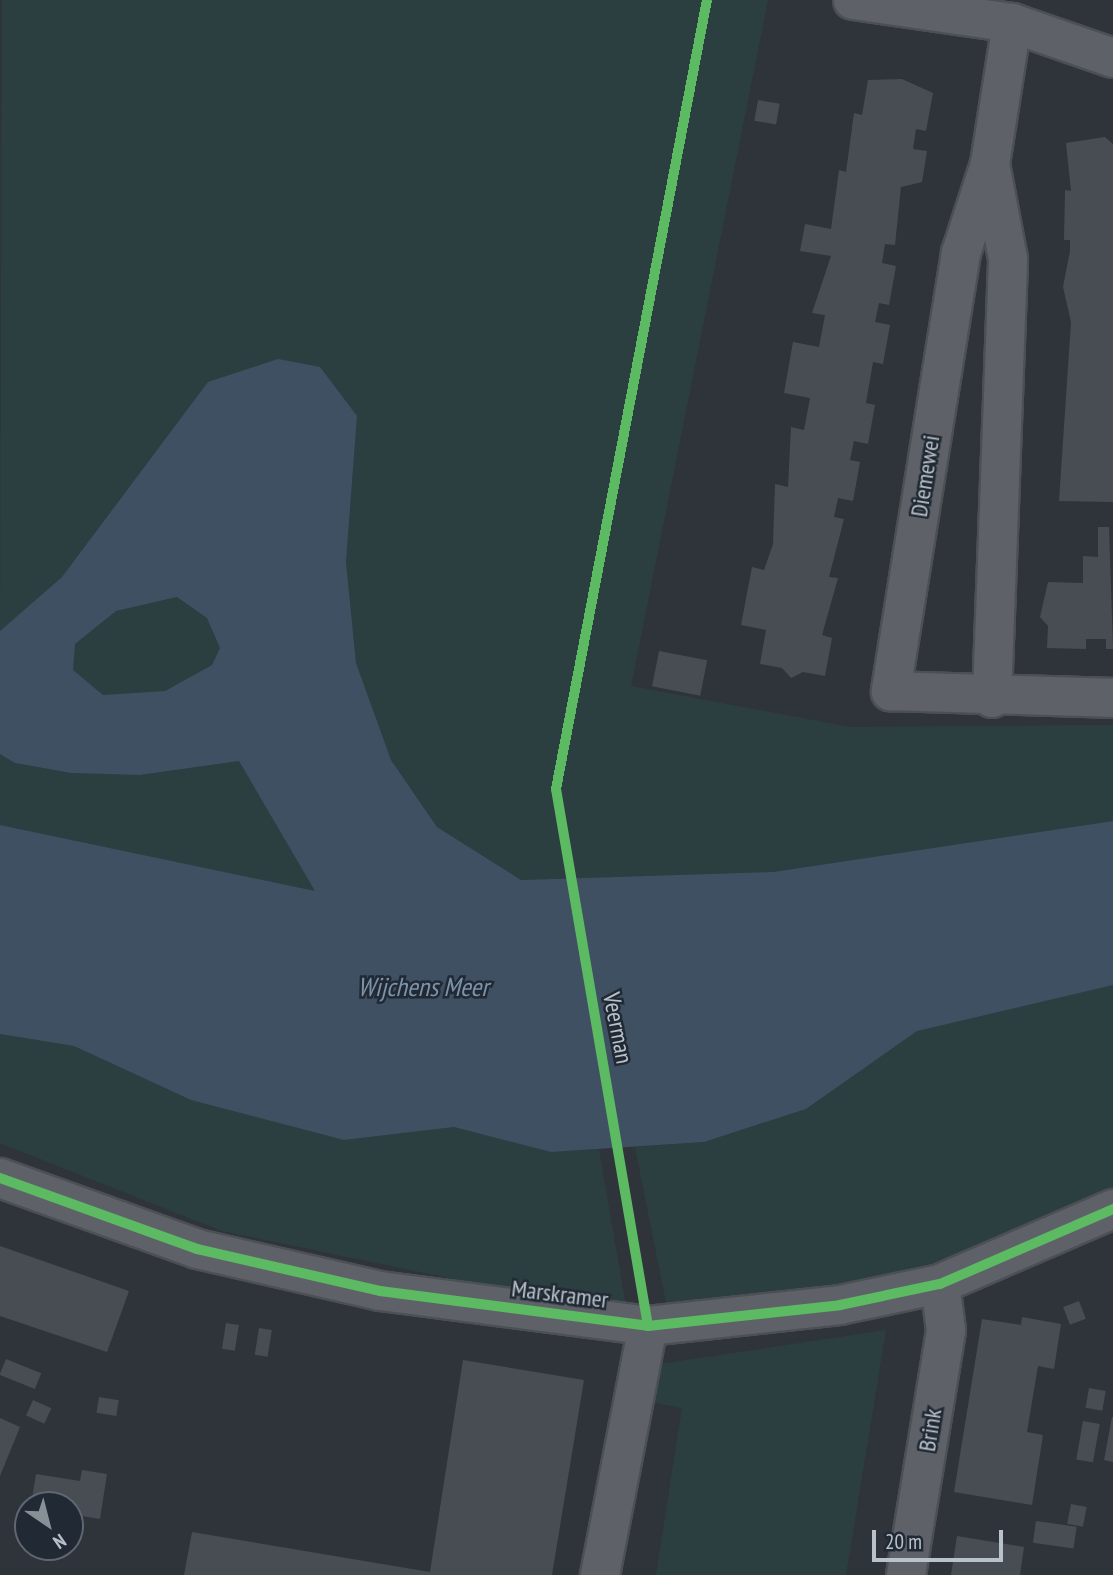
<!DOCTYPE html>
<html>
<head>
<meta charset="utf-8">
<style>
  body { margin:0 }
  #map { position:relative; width:1113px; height:1575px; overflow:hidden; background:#2e343a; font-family:"PT Sans Narrow",sans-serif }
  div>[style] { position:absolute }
  .green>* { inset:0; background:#2c3f40 }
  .water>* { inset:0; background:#3f5062 }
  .building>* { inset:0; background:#484d53; transform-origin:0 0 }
  .roads { filter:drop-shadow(2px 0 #4c5054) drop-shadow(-2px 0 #4c5054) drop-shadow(0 2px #4c5054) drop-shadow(0 -2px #4c5054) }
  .minor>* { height:38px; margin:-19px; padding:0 19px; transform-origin:19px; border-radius:19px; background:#5e6268 }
  .cycleway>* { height:10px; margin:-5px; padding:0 5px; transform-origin:5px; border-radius:5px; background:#5cba63 }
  span { translate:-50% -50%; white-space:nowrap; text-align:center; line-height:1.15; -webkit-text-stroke:5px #212a34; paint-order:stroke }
  .street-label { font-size:24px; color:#b9c1c9 }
  .water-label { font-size:26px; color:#7d93a9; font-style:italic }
  .north { position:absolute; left:14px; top:1491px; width:70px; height:70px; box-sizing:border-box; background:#212a34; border:2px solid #5e6670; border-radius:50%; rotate:145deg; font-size:19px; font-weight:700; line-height:28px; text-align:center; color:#b9c1c9 }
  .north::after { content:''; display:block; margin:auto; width:24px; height:32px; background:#889097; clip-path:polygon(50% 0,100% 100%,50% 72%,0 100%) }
  .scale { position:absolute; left:872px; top:1530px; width:131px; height:32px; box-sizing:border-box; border:4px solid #b9c1c9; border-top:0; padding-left:9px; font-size:21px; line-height:24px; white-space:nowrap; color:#b9c1c9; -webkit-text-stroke:5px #212a34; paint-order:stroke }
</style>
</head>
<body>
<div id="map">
  <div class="green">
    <div style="clip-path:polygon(2px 0,768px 0,631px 686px,850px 727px,1113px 725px,1113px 821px,772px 872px,521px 880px,437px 827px,391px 760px,356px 663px,346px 562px,357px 416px,150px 460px,62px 577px,0 631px)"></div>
    <div style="clip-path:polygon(177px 597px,207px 617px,220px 648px,212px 665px,165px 691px,103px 695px,72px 670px,75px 644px,116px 611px)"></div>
    <div style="clip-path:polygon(0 754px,15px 763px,71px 773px,141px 775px,239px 761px,316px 892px,0 825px)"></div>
    <div style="clip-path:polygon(1099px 984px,1113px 985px,1113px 1191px,941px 1261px,814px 1292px,667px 1307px,635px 1147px,704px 1142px,806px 1109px,917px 1031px)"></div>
    <div style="clip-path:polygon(0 1034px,74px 1046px,191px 1100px,344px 1140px,454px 1127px,551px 1152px,599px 1149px,626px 1307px,507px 1290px,222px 1231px,0 1143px)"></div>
    <div style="clip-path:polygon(886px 1330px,846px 1575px,656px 1575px,682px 1408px,647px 1401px,654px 1365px)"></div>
  </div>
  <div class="water">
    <div style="clip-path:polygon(evenodd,278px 359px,320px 367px,357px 416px,346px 562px,356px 663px,391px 760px,437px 827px,521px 880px,773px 872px,1113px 821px,1113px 985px,917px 1031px,806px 1109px,704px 1142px,551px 1152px,454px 1127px,344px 1140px,191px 1100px,74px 1046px,0 1034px,0 825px,315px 891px,239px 761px,140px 775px,71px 773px,15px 763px,0 754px,0 631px,62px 577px,208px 382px,278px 359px,177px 597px,207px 618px,220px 648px,212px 665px,165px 691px,103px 695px,73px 670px,75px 644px,116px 611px,177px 597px)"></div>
  </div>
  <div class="building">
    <div style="clip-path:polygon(902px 79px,933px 93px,926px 131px,916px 129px,913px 149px,927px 151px,922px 182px,901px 187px,895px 245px,885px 244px,882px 263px,896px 266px,889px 305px,879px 303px,875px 322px,890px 325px,883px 364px,873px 362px,866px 403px,875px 405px,868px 444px,854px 441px,850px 460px,860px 462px,853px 501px,838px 498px,834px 517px,844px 519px,829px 577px,838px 578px,822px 635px,832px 638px,825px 676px,803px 672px,791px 678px,782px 668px,760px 664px,766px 630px,741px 625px,752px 567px,764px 570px,773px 544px,775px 484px,788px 487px,791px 427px,804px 430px,810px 398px,784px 393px,793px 342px,819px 347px,825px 315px,812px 313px,831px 256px,800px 251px,805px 224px,831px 229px,839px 170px,846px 172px,854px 113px,862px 115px,868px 80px)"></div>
    <div style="left:758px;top:100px;width:22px;height:21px;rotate:10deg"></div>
    <div style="clip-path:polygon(1105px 137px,1113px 144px,1113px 502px,1059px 501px,1071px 322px,1063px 287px,1070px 251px,1070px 240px,1064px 240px,1065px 190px,1071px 191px,1066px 143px)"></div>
    <div style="clip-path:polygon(1098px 527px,1109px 527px,1113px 649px,1106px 649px,1106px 639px,1086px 639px,1086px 649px,1047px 648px,1048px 626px,1040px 617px,1048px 582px,1083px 583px,1083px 556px,1098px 557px)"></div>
    <div style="left:659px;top:651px;width:49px;height:36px;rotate:11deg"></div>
    <div style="clip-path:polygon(0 1246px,129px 1291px,107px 1352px,0 1316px)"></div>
    <div style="left:1079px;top:1301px;width:19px;height:17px;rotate:69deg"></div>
    <div style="clip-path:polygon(1022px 1317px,1061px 1324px,1054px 1369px,1038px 1366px,1027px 1432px,1043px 1435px,1032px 1505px,954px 1492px,982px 1319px,1021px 1325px)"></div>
    <div style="left:226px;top:1323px;width:13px;height:26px;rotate:9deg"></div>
    <div style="left:259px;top:1328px;width:13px;height:27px;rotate:9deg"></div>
    <div style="left:6px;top:1359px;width:38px;height:17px;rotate:22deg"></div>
    <div style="clip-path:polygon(463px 1360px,584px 1380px,552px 1575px,184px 1575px,192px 1532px,430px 1572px)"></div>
    <div style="left:1089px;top:1388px;width:17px;height:20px;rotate:10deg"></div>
    <div style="left:99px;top:1397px;width:20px;height:16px;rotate:9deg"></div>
    <div style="left:33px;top:1400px;width:20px;height:17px;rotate:24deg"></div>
    <div style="clip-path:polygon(1112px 1417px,1113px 1417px,1113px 1462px,1104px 1460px)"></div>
    <div style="clip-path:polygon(0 1418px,20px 1427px,0 1476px)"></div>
    <div style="left:1083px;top:1421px;width:17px;height:39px;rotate:10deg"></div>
    <div style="clip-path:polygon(82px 1470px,107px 1474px,100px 1519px,76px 1515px,70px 1543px,70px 1505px,31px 1505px,36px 1474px,80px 1481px)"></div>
    <div style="left:1071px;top:1504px;width:16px;height:20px;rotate:11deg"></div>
    <div style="left:1036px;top:1521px;width:41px;height:22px;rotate:8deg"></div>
    <div style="clip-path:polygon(957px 1536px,1024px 1547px,1020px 1575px,951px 1575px)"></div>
  </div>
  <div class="roads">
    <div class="minor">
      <div style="left:853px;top:0;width:161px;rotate:8.2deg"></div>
      <div style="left:1012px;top:23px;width:107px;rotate:19.1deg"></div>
      <div style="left:990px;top:164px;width:94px;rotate:108deg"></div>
      <div style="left:961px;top:253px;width:444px;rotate:99.1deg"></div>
      <div style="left:891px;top:691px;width:222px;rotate:1.8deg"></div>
      <div style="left:992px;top:698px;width:439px;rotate:-87.9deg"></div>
      <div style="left:1008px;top:259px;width:97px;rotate:-100.7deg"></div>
      <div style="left:990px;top:164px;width:143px;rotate:-81.1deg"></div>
      <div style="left:0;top:1178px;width:209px;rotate:19.8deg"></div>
      <div style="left:197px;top:1249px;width:188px;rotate:12.9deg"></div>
      <div style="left:380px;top:1291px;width:270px;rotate:7.4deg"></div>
      <div style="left:648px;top:1326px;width:193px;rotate:-6.2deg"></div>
      <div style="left:840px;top:1305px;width:102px;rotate:-11.9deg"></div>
      <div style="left:940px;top:1284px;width:189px;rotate:-23.4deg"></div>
      <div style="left:600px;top:1575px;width:254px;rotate:-79.1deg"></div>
      <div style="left:906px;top:1575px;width:248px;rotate:-80.7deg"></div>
      <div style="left:946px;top:1330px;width:46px;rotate:-97.4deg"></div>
    </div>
  </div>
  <div class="cycleway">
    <div style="left:0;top:1178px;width:209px;rotate:19.8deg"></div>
    <div style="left:197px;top:1249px;width:188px;rotate:12.9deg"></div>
    <div style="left:380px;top:1291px;width:270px;rotate:7.4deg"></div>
    <div style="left:648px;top:1326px;width:193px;rotate:-6.2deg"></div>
    <div style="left:840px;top:1305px;width:102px;rotate:-11.9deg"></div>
    <div style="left:940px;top:1284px;width:189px;rotate:-23.4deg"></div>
    <div style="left:648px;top:1326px;width:545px;rotate:-99.72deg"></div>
    <div style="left:556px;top:789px;width:803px;rotate:-79.17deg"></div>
  </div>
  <div class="street-label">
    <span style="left:925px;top:476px;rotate:-81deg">Diemewei</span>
    <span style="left:618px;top:1028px;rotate:79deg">Veerman</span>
    <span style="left:560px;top:1294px;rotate:7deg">Marskramer</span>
    <span style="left:930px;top:1430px;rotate:-81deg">Brink</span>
  </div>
  <div class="water-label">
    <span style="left:423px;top:987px">Wijchens Meer</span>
  </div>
  <div class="north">N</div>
  <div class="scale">20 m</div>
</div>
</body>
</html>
